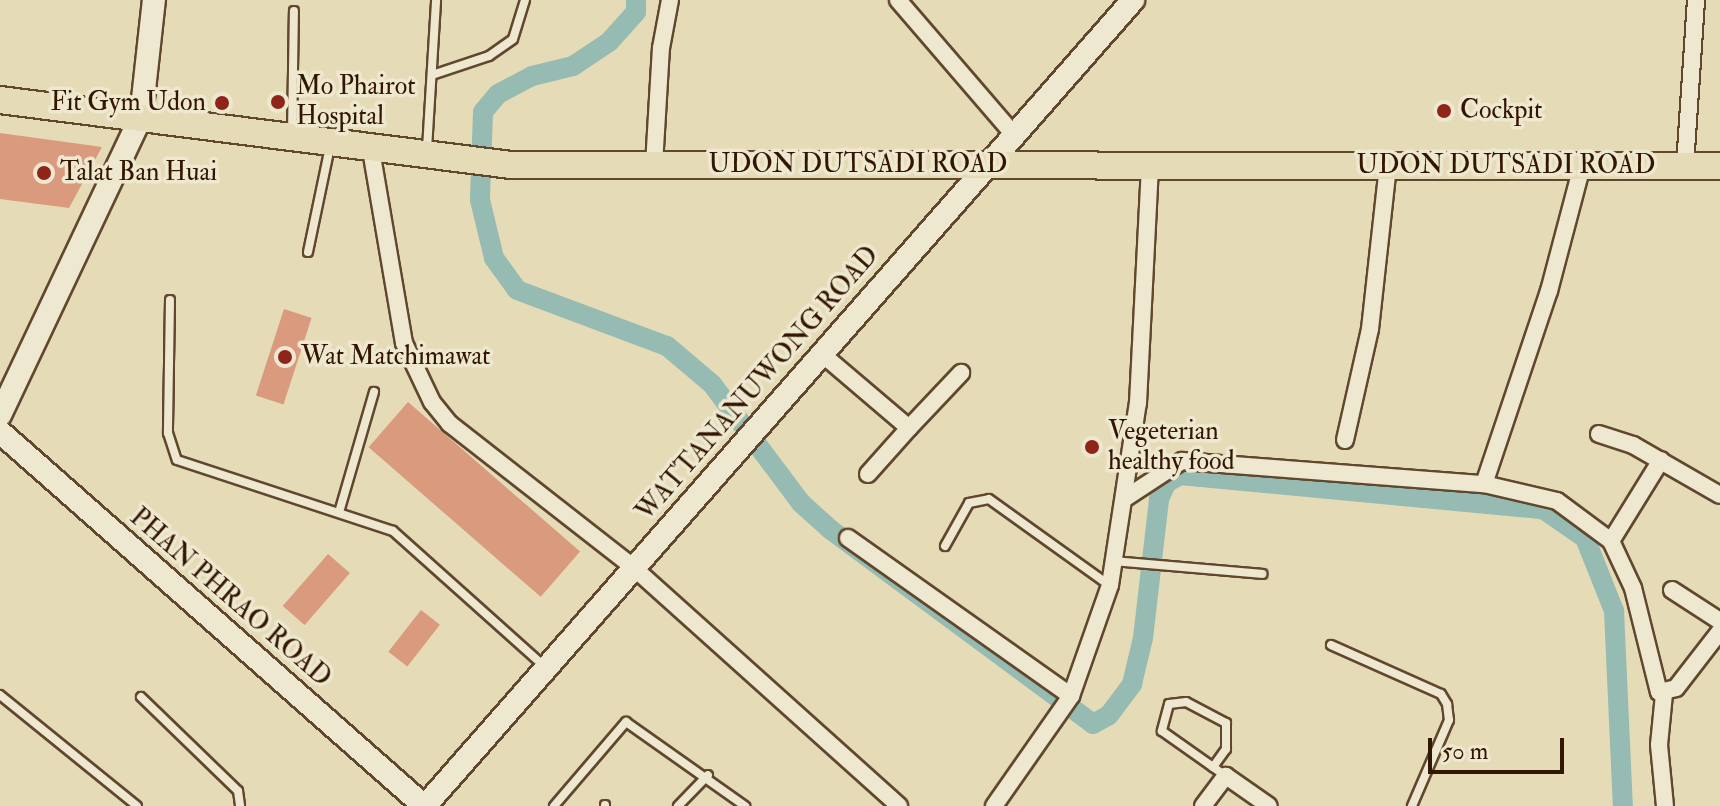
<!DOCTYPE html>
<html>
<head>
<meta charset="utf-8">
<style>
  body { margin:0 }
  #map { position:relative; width:1720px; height:806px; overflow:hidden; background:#e5dbb7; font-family:"IM FELL Double Pica",serif }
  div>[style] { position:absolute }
  .canal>* { height:20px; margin:-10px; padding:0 10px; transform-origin:10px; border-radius:10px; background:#96bbb2 }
  .building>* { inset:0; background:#d99a7e; transform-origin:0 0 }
  .roads { filter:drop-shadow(2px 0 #60472e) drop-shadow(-2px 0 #60472e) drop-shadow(0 2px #60472e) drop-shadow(0 -2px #60472e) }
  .lane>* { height:8px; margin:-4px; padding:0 4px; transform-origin:4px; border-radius:4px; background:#eee8d0 }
  .street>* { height:16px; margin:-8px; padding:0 8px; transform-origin:8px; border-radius:8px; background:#eee8d0 }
  .secondary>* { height:22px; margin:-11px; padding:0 11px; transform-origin:11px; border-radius:11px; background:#eee8d0 }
  .primary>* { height:26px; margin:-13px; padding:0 13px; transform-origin:13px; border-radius:13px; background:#e5dbb7 }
  .dots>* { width:22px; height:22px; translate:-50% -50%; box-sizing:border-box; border:4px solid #eee8d0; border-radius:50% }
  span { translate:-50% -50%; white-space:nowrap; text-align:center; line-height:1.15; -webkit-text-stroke:7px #eee8d0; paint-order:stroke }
  .poi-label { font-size:26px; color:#331601 }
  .left { translate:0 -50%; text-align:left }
  .right { translate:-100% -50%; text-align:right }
  .street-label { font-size:26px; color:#331601 }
  .scale { position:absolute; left:1428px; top:738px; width:136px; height:36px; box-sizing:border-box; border:4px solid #331601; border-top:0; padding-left:10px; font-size:24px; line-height:28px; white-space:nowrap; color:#331601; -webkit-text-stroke:6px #eee8d0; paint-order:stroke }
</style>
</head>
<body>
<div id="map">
  <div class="canal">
    <div style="left:636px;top:0;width:12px;rotate:90deg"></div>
    <div style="left:636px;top:12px;width:40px;rotate:132deg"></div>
    <div style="left:609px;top:42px;width:43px;rotate:146.3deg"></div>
    <div style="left:573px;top:66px;width:42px;rotate:166.3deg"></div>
    <div style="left:532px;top:76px;width:38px;rotate:152deg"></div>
    <div style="left:498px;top:94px;width:23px;rotate:130deg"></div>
    <div style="left:483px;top:112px;width:88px;rotate:92deg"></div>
    <div style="left:480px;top:200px;width:60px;rotate:76.4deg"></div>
    <div style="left:494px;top:258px;width:39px;rotate:54deg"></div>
    <div style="left:517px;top:290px;width:160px;rotate:20.5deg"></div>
    <div style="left:667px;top:346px;width:59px;rotate:40.2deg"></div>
    <div style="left:712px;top:384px;width:149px;rotate:53.2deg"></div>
    <div style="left:801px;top:503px;width:40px;rotate:42deg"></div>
    <div style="left:831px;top:530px;width:326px;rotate:36.5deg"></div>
    <div style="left:1093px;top:724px;width:18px;rotate:-29deg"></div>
    <div style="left:1109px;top:715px;width:39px;rotate:-53deg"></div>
    <div style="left:1132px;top:684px;width:47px;rotate:-76.6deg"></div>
    <div style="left:1143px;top:638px;width:140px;rotate:-83.4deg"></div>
    <div style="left:1159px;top:499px;width:17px;rotate:-66deg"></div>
    <div style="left:1166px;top:483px;width:16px;rotate:-30deg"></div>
    <div style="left:1180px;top:475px;width:365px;rotate:5.4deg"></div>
    <div style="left:1543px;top:509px;width:51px;rotate:34.6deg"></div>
    <div style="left:1585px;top:538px;width:79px;rotate:68.3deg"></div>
    <div style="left:1614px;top:611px;width:195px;rotate:87.4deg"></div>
  </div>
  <div class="building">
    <div style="clip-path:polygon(0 133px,102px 147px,69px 208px,0 199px)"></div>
    <div style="left:284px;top:309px;width:29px;height:91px;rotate:18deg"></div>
    <div style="left:408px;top:402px;width:228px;height:60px;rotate:41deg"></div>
    <div style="left:328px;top:554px;width:29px;height:69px;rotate:41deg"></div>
    <div style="left:421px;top:610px;width:24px;height:53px;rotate:38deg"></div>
  </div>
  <div class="roads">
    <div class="lane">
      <div style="left:432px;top:75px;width:60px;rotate:-18.4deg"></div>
      <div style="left:489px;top:56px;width:29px;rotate:-35deg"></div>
      <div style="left:513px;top:39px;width:41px;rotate:-72.9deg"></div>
      <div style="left:292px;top:134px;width:123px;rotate:-89.1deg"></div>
      <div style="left:427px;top:149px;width:149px;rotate:-86.5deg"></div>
      <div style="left:308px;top:252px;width:107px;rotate:-78.2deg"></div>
      <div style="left:170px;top:300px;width:133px;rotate:90.9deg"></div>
      <div style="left:168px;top:433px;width:28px;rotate:72deg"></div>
      <div style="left:177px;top:460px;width:227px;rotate:18.2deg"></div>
      <div style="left:393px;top:531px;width:204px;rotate:41.8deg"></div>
      <div style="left:340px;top:509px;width:122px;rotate:-73.8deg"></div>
      <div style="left:945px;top:546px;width:49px;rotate:-60.8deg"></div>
      <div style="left:969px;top:503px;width:20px;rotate:-11deg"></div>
      <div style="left:989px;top:499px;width:148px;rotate:35.6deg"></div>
      <div style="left:1114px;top:561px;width:149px;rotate:5deg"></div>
      <div style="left:1331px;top:645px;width:120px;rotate:24deg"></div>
      <div style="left:1441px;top:694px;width:12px;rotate:59deg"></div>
      <div style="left:1447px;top:704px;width:16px;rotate:83deg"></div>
      <div style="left:1449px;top:720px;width:94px;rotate:113.3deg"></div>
      <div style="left:0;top:695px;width:176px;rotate:39deg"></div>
      <div style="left:141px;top:697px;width:135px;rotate:44.1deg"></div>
      <div style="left:238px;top:791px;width:15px;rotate:82deg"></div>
      <div style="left:1213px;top:767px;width:22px;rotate:-54deg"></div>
      <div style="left:1226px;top:749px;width:26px;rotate:-90deg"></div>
      <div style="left:1226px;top:723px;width:45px;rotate:-152.3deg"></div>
      <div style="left:1186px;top:702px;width:17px;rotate:173deg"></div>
      <div style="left:1169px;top:704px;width:28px;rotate:105deg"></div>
      <div style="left:1162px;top:731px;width:62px;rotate:35.2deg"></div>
      <div style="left:1213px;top:767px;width:16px;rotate:35deg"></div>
      <div style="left:554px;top:806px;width:111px;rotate:-49.4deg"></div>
      <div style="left:626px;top:722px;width:146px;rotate:35.2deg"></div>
      <div style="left:605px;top:806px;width:1px;rotate:-90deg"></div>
      <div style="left:678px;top:806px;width:43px;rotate:-45.9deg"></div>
    </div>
    <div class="street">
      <div style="left:898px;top:0;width:178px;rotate:49.3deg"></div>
      <div style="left:371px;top:150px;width:196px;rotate:80.3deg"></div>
      <div style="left:404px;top:343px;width:65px;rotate:64.6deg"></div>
      <div style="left:432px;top:402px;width:28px;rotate:51deg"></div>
      <div style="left:450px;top:424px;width:234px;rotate:38deg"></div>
      <div style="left:634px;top:568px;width:356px;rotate:41.9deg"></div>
      <div style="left:654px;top:165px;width:117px;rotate:-86.6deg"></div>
      <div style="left:661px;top:48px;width:49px;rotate:-79.4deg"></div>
      <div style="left:1685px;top:166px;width:166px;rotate:-86.2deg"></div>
      <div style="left:822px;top:354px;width:114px;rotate:40.4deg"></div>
      <div style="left:909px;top:428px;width:76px;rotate:-46.6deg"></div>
      <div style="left:1599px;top:434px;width:36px;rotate:18deg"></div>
      <div style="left:1633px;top:445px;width:100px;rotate:29.9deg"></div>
      <div style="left:1345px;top:440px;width:114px;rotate:-77.3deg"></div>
      <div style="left:1370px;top:329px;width:164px;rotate:-83.7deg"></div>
      <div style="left:868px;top:474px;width:62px;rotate:-48.3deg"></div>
      <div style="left:1484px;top:484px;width:75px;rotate:13.1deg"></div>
      <div style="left:1557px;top:501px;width:67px;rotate:36.5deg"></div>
      <div style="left:1611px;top:541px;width:52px;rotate:64.9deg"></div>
      <div style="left:1633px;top:588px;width:107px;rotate:76deg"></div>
      <div style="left:1659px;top:692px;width:17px;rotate:-13deg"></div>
      <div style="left:1676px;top:688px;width:72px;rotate:-52.3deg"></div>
      <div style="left:1127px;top:497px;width:66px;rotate:-33.2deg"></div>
      <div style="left:1182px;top:461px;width:303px;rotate:4.4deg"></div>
      <div style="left:1484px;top:484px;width:204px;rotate:-71.4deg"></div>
      <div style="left:1549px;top:291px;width:129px;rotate:-75.2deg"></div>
      <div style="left:848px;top:538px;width:273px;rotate:35.3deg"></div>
      <div style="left:1611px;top:541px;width:95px;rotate:-58.3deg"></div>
      <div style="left:1672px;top:590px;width:57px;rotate:32.9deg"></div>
      <div style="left:1664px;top:694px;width:51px;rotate:95.6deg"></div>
      <div style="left:1659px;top:745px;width:61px;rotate:84.4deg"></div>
      <div style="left:994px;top:806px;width:134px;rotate:-55deg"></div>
      <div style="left:1071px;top:696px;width:118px;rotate:-70.6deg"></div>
      <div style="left:1110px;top:585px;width:184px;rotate:-81.3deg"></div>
      <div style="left:1138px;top:403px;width:237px;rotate:-87.1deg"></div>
      <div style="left:1203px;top:806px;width:38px;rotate:-53deg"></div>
      <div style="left:1226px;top:776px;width:52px;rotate:34.9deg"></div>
    </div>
    <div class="secondary">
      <div style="left:0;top:415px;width:330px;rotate:-64.7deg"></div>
      <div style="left:141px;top:117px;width:118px;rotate:-83.7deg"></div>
      <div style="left:0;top:432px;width:565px;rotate:41.41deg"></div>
      <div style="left:425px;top:806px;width:1073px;rotate:-48.7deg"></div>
    </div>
    <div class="primary">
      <div style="left:0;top:100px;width:515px;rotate:7.25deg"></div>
      <div style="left:511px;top:165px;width:1209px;rotate:0.05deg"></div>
    </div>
  </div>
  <div class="dots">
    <div style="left:278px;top:102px;background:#8f2418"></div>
    <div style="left:222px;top:103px;background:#8f2418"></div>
    <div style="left:1444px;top:111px;background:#8f2418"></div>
    <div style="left:44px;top:173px;background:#8f2418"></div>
    <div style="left:285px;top:357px;background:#8f2418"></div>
    <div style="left:1092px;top:447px;background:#8f2418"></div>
  </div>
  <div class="poi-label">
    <span class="left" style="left:296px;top:102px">Mo Phairot<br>Hospital</span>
    <span class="right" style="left:206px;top:103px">Fit Gym Udon</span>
    <span class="left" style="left:1460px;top:111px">Cockpit</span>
    <span class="left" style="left:60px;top:173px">Talat Ban Huai</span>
    <span class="left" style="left:301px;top:357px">Wat Matchimawat</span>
    <span class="left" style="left:1108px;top:447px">Vegeterian<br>healthy food</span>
  </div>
  <div class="street-label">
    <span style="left:858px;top:165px">UDON DUTSADI ROAD</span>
    <span style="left:1506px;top:166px">UDON DUTSADI ROAD</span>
    <span style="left:758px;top:384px;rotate:-49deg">WATTANANUWONG ROAD</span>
    <span style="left:230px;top:598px;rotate:41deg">PHAN PHRAO ROAD</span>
  </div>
  <div class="scale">50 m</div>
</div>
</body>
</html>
